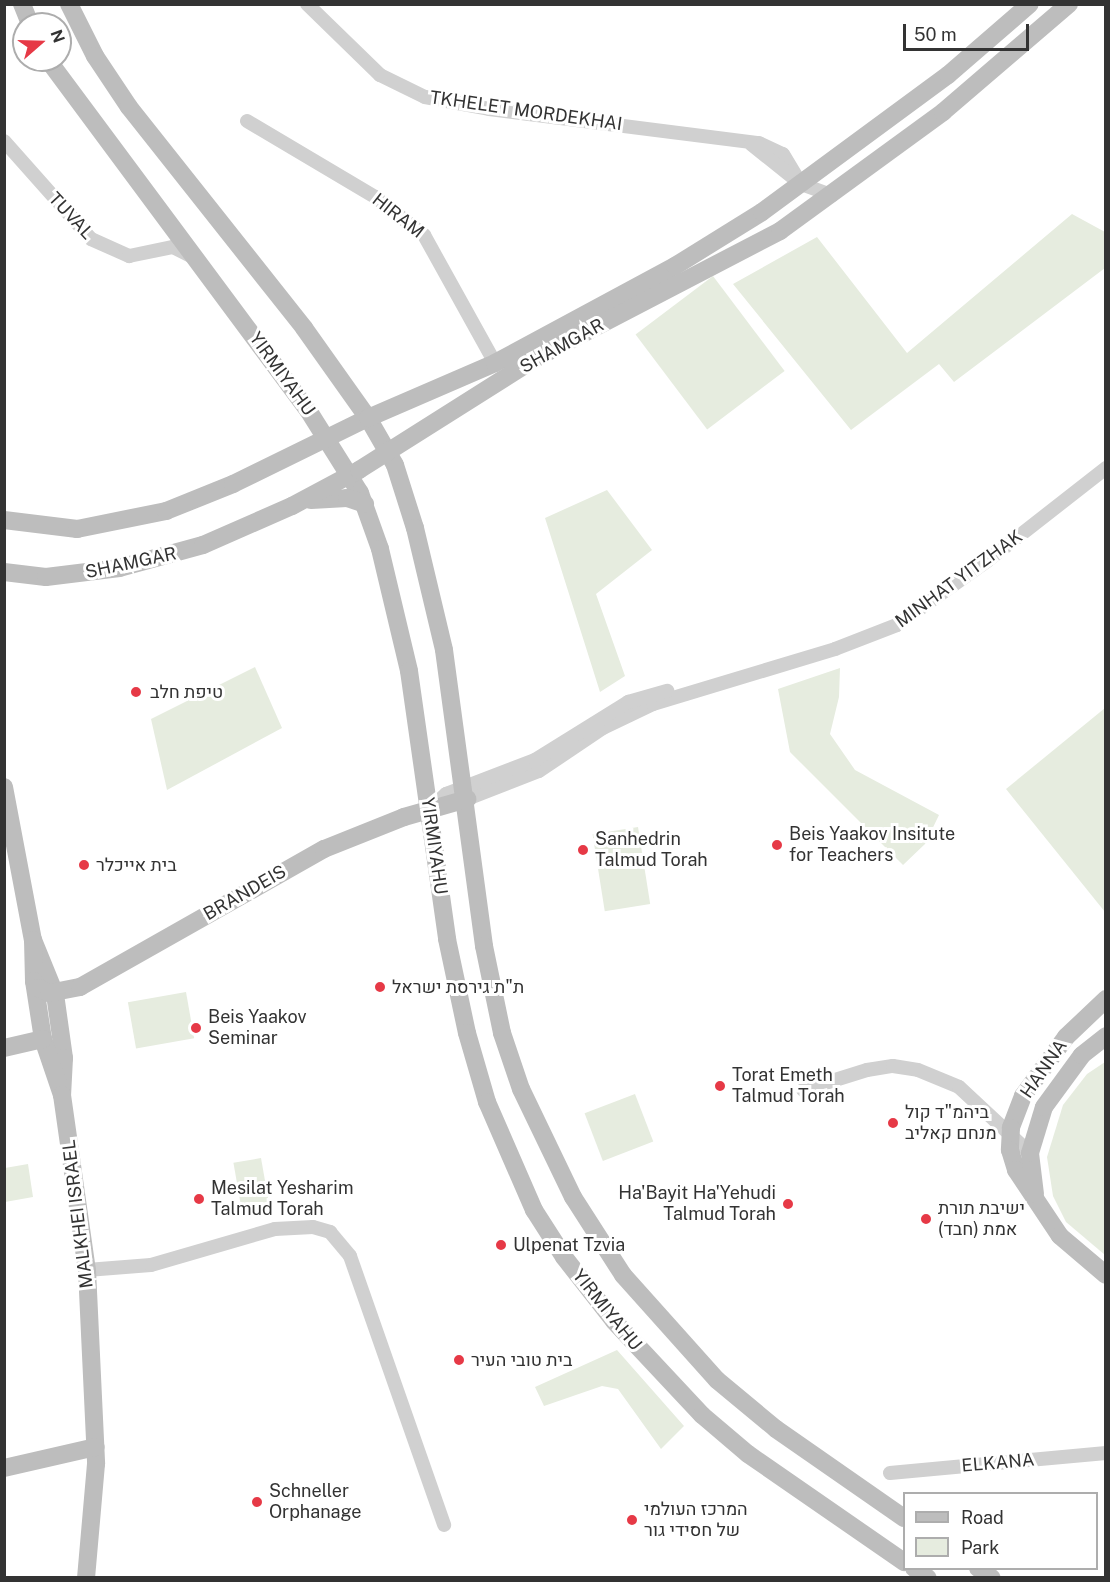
<!DOCTYPE html>
<html>
<head>
<meta charset="utf-8">
<style>
  body { margin:0 }
  #map { position:relative; width:1110px; height:1582px; overflow:hidden; background:#fff; font-family:"Public Sans",Heebo,sans-serif }
  div>[style] { position:absolute }
  .green>* { inset:0; background:#e6ecdf; transform-origin:0 0 }
  .street>* { height:14px; margin:-7px; padding:0 7px; transform-origin:7px; border-radius:7px; background:#d0d0d0 }
  .secondary>* { height:18px; margin:-9px; padding:0 9px; transform-origin:9px; border-radius:9px; background:#bdbdbd }
  .dots>* { width:16px; height:16px; translate:-50% -50%; box-sizing:border-box; border:3px solid #fff; border-radius:50% }
  span { translate:-50% -50%; white-space:nowrap; text-align:center; line-height:1.15; -webkit-text-stroke:6px #fff; paint-order:stroke }
  .street-label { font-size:18px; color:#333 }
  .poi-label { font-size:18px; color:#333 }
  .left { translate:0 -50%; text-align:left }
  .right { translate:-100% -50%; text-align:right }
  .frame { position:absolute; inset:0; border:6px solid #333; pointer-events:none }
  .legend { position:absolute; left:903px; top:1492px; width:195px; height:78px; box-sizing:border-box; background:#fff; border:2px solid #adadad; margin:0; padding:8px 10px; list-style:none; font-size:18px; color:#333 }
  .legend li { display:flex; align-items:center; gap:12px; height:30px }
  .legend b { width:30px; border:2px solid #adadad }
  .north { position:absolute; left:12px; top:12px; width:60px; height:60px; box-sizing:border-box; background:#fff; border:2px solid #adadad; border-radius:50%; rotate:70deg; font-size:16px; font-weight:700; line-height:24px; text-align:center; color:#333 }
  .north::after { content:''; display:block; margin:auto; width:21px; height:27px; background:#e63946; clip-path:polygon(50% 0,100% 100%,50% 72%,0 100%) }
  .scale { position:absolute; left:903px; top:24px; width:126px; height:27px; box-sizing:border-box; border:3px solid #333; border-top:0; padding-left:8px; font-size:18px; line-height:21px; white-space:nowrap; color:#333; -webkit-text-stroke:4px #fff; paint-order:stroke }
</style>
</head>
<body>
<div id="map">
  <div class="green">
    <div style="clip-path:polygon(1072px 214px,1105px 232px,1105px 268px,954px 382px,939px 364px,851px 430px,733px 284px,817px 237px,907px 353px)"></div>
    <div style="left:713px;top:276px;width:119px;height:97px;rotate:53deg"></div>
    <div style="clip-path:polygon(607px 490px,652px 550px,596px 594px,625px 676px,600px 692px,545px 518px)"></div>
    <div style="clip-path:polygon(255px 667px,282px 728px,167px 790px,151px 719px)"></div>
    <div style="clip-path:polygon(840px 668px,839px 697px,830px 734px,855px 770px,939px 815px,925px 844px,903px 865px,790px 752px,778px 689px)"></div>
    <div style="clip-path:polygon(1105px 708px,1105px 912px,1006px 789px)"></div>
    <div style="left:638px;top:827px;width:78px;height:46px;rotate:81deg"></div>
    <div style="left:186px;top:992px;width:47px;height:59px;rotate:80deg"></div>
    <div style="clip-path:polygon(1105px 1062px,1105px 1255px,1066px 1222px,1053px 1196px,1047px 1157px,1063px 1105px,1087px 1074px)"></div>
    <div style="left:635px;top:1094px;width:51px;height:54px;rotate:69deg"></div>
    <div style="left:261px;top:1158px;width:48px;height:28px;rotate:80deg"></div>
    <div style="clip-path:polygon(28px 1164px,33px 1197px,5px 1202px,5px 1168px)"></div>
    <div style="clip-path:polygon(617px 1350px,684px 1426px,661px 1449px,618px 1389px,602px 1386px,544px 1406px,535px 1387px)"></div>
  </div>
  <div class="street">
    <div style="left:307px;top:4px;width:102px;rotate:44.2deg"></div>
    <div style="left:380px;top:75px;width:50px;rotate:26.1deg"></div>
    <div style="left:425px;top:97px;width:65px;rotate:10.6deg"></div>
    <div style="left:489px;top:109px;width:272px;rotate:7.2deg"></div>
    <div style="left:759px;top:143px;width:26px;rotate:25deg"></div>
    <div style="left:783px;top:154px;width:35px;rotate:59deg"></div>
    <div style="left:247px;top:121px;width:149px;rotate:30.7deg"></div>
    <div style="left:375px;top:197px;width:62px;rotate:37.8deg"></div>
    <div style="left:424px;top:235px;width:146px;rotate:61deg"></div>
    <div style="left:4px;top:141px;width:131px;rotate:48.4deg"></div>
    <div style="left:91px;top:239px;width:42px;rotate:24.1deg"></div>
    <div style="left:129px;top:256px;width:45px;rotate:-11.6deg"></div>
    <div style="left:173px;top:247px;width:20px;rotate:27deg"></div>
    <div style="left:751px;top:144px;width:64px;rotate:38.7deg"></div>
    <div style="left:801px;top:184px;width:33px;rotate:20deg"></div>
    <div style="left:467px;top:799px;width:77px;rotate:-21.3deg"></div>
    <div style="left:539px;top:771px;width:77px;rotate:-33.9deg"></div>
    <div style="left:603px;top:728px;width:55px;rotate:-25.6deg"></div>
    <div style="left:653px;top:704px;width:190px;rotate:-16.8deg"></div>
    <div style="left:835px;top:649px;width:66px;rotate:-21.2deg"></div>
    <div style="left:897px;top:625px;width:110px;rotate:-35.4deg"></div>
    <div style="left:987px;top:561px;width:151px;rotate:-38deg"></div>
    <div style="left:431px;top:808px;width:21px;rotate:-43deg"></div>
    <div style="left:446px;top:794px;width:95px;rotate:-20.9deg"></div>
    <div style="left:535px;top:760px;width:110px;rotate:-31.9deg"></div>
    <div style="left:628px;top:702px;width:41px;rotate:-15.8deg"></div>
    <div style="left:803px;top:1090px;width:67px;rotate:-17.4deg"></div>
    <div style="left:867px;top:1070px;width:26px;rotate:-9deg"></div>
    <div style="left:893px;top:1066px;width:25px;rotate:9deg"></div>
    <div style="left:918px;top:1070px;width:44px;rotate:22.5deg"></div>
    <div style="left:959px;top:1087px;width:97px;rotate:42.9deg"></div>
    <div style="left:87px;top:1270px;width:64px;rotate:-4.5deg"></div>
    <div style="left:151px;top:1265px;width:129px;rotate:-16.2deg"></div>
    <div style="left:275px;top:1229px;width:38px;rotate:-3deg"></div>
    <div style="left:313px;top:1227px;width:18px;rotate:16deg"></div>
    <div style="left:330px;top:1232px;width:31px;rotate:50deg"></div>
    <div style="left:350px;top:1256px;width:285px;rotate:70.7deg"></div>
    <div style="left:890px;top:1473px;width:217px;rotate:-5.3deg"></div>
  </div>
  <div class="secondary">
    <div style="left:22px;top:4px;width:22px;rotate:68deg"></div>
    <div style="left:69px;top:4px;width:58px;rotate:63.4deg"></div>
    <div style="left:95px;top:56px;width:61px;rotate:56.3deg"></div>
    <div style="left:129px;top:107px;width:282px;rotate:51.6deg"></div>
    <div style="left:304px;top:328px;width:110px;rotate:54.6deg"></div>
    <div style="left:368px;top:418px;width:54px;rotate:60.1deg"></div>
    <div style="left:395px;top:465px;width:66px;rotate:72.4deg"></div>
    <div style="left:415px;top:528px;width:125px;rotate:76.6deg"></div>
    <div style="left:444px;top:650px;width:299px;rotate:82.3deg"></div>
    <div style="left:484px;top:946px;width:89px;rotate:78.3deg"></div>
    <div style="left:502px;top:1033px;width:59px;rotate:71.3deg"></div>
    <div style="left:521px;top:1089px;width:120px;rotate:64.3deg"></div>
    <div style="left:573px;top:1197px;width:93px;rotate:57.3deg"></div>
    <div style="left:623px;top:1275px;width:141px;rotate:48.2deg"></div>
    <div style="left:717px;top:1380px;width:77px;rotate:39.7deg"></div>
    <div style="left:776px;top:1429px;width:156px;rotate:34.8deg"></div>
    <div style="left:48px;top:60px;width:436px;rotate:53.4deg"></div>
    <div style="left:308px;top:410px;width:98px;rotate:57.9deg"></div>
    <div style="left:360px;top:493px;width:59px;rotate:70.3deg"></div>
    <div style="left:380px;top:549px;width:125px;rotate:76.6deg"></div>
    <div style="left:409px;top:671px;width:271px;rotate:81.9deg"></div>
    <div style="left:447px;top:939px;width:96px;rotate:78deg"></div>
    <div style="left:467px;top:1033px;width:72px;rotate:73.8deg"></div>
    <div style="left:487px;top:1102px;width:118px;rotate:66.5deg"></div>
    <div style="left:534px;top:1210px;width:56px;rotate:57.4deg"></div>
    <div style="left:564px;top:1257px;width:81px;rotate:52deg"></div>
    <div style="left:614px;top:1321px;width:129px;rotate:46.9deg"></div>
    <div style="left:702px;top:1415px;width:60px;rotate:40.3deg"></div>
    <div style="left:748px;top:1454px;width:190px;rotate:34.7deg"></div>
    <div style="left:311px;top:500px;width:36px;rotate:-3deg"></div>
    <div style="left:347px;top:498px;width:19px;rotate:18deg"></div>
    <div style="left:4px;top:520px;width:74px;rotate:7deg"></div>
    <div style="left:77px;top:529px;width:91px;rotate:-11.4deg"></div>
    <div style="left:166px;top:511px;width:72px;rotate:-21.9deg"></div>
    <div style="left:233px;top:484px;width:150px;rotate:-26.1deg"></div>
    <div style="left:368px;top:418px;width:138px;rotate:-23.4deg"></div>
    <div style="left:495px;top:363px;width:204px;rotate:-28.3deg"></div>
    <div style="left:675px;top:266px;width:102px;rotate:-31.8deg"></div>
    <div style="left:762px;top:212px;width:231px;rotate:-36.4deg"></div>
    <div style="left:948px;top:75px;width:108px;rotate:-40.9deg"></div>
    <div style="left:4px;top:572px;width:42px;rotate:6.8deg"></div>
    <div style="left:46px;top:577px;width:74px;rotate:-7deg"></div>
    <div style="left:119px;top:568px;width:87px;rotate:-15.3deg"></div>
    <div style="left:203px;top:545px;width:97px;rotate:-23.7deg"></div>
    <div style="left:292px;top:506px;width:76px;rotate:-28.2deg"></div>
    <div style="left:359px;top:470px;width:212px;rotate:-32.3deg"></div>
    <div style="left:538px;top:357px;width:273px;rotate:-27.5deg"></div>
    <div style="left:780px;top:231px;width:202px;rotate:-36.1deg"></div>
    <div style="left:943px;top:112px;width:166px;rotate:-40.6deg"></div>
    <div style="left:4px;top:787px;width:156px;rotate:79.3deg"></div>
    <div style="left:33px;top:940px;width:58px;rotate:67.8deg"></div>
    <div style="left:55px;top:994px;width:65px;rotate:82deg"></div>
    <div style="left:64px;top:1058px;width:37px;rotate:93deg"></div>
    <div style="left:33px;top:940px;width:41px;rotate:88.6deg"></div>
    <div style="left:34px;top:981px;width:59px;rotate:81.2deg"></div>
    <div style="left:43px;top:1039px;width:59px;rotate:71.3deg"></div>
    <div style="left:62px;top:1095px;width:177px;rotate:81.9deg"></div>
    <div style="left:87px;top:1270px;width:194px;rotate:87.3deg"></div>
    <div style="left:96px;top:1464px;width:114px;rotate:95deg"></div>
    <div style="left:34px;top:981px;width:8px;rotate:60deg"></div>
    <div style="left:38px;top:988px;width:12px;rotate:24deg"></div>
    <div style="left:49px;top:993px;width:32px;rotate:-11deg"></div>
    <div style="left:80px;top:987px;width:280px;rotate:-29.5deg"></div>
    <div style="left:324px;top:849px;width:86px;rotate:-21.8deg"></div>
    <div style="left:404px;top:817px;width:66px;rotate:-15.9deg"></div>
    <div style="left:1106px;top:999px;width:55px;rotate:136.5deg"></div>
    <div style="left:1066px;top:1037px;width:73px;rotate:126.1deg"></div>
    <div style="left:1023px;top:1096px;width:34px;rotate:111deg"></div>
    <div style="left:1011px;top:1128px;width:22px;rotate:93deg"></div>
    <div style="left:1010px;top:1150px;width:21px;rotate:73deg"></div>
    <div style="left:1016px;top:1170px;width:79px;rotate:56.3deg"></div>
    <div style="left:1060px;top:1236px;width:60px;rotate:40.3deg"></div>
    <div style="left:4px;top:1048px;width:40px;rotate:-13deg"></div>
    <div style="left:1035px;top:1194px;width:41px;rotate:-97deg"></div>
    <div style="left:1030px;top:1153px;width:48px;rotate:-73.1deg"></div>
    <div style="left:1044px;top:1107px;width:64px;rotate:-53.8deg"></div>
    <div style="left:1082px;top:1055px;width:31px;rotate:-38deg"></div>
    <div style="left:4px;top:1468px;width:94px;rotate:-12.9deg"></div>
    <div style="left:914px;top:1568px;width:17px;rotate:36deg"></div>
    <div style="left:978px;top:1568px;width:17px;rotate:36deg"></div>
  </div>
  <div class="dots">
    <div style="left:136px;top:692px;background:#e63946"></div>
    <div style="left:777px;top:845px;background:#e63946"></div>
    <div style="left:583px;top:850px;background:#e63946"></div>
    <div style="left:84px;top:865px;background:#e63946"></div>
    <div style="left:380px;top:987px;background:#e63946"></div>
    <div style="left:196px;top:1028px;background:#e63946"></div>
    <div style="left:720px;top:1086px;background:#e63946"></div>
    <div style="left:893px;top:1123px;background:#e63946"></div>
    <div style="left:199px;top:1199px;background:#e63946"></div>
    <div style="left:788px;top:1204px;background:#e63946"></div>
    <div style="left:926px;top:1219px;background:#e63946"></div>
    <div style="left:501px;top:1245px;background:#e63946"></div>
    <div style="left:459px;top:1360px;background:#e63946"></div>
    <div style="left:257px;top:1502px;background:#e63946"></div>
    <div style="left:632px;top:1520px;background:#e63946"></div>
  </div>
  <div class="street-label">
    <span style="left:526px;top:111px;rotate:8deg">TKHELET MORDEKHAI</span>
    <span style="left:71px;top:216px;rotate:47deg">TUVAL</span>
    <span style="left:398px;top:216px;rotate:38deg">HIRAM</span>
    <span style="left:562px;top:346px;rotate:-29deg">SHAMGAR</span>
    <span style="left:282px;top:374px;rotate:54deg">YIRMIYAHU</span>
    <span style="left:131px;top:563px;rotate:-12deg">SHAMGAR</span>
    <span style="left:959px;top:579px;rotate:-36deg">MINHAT YITZHAK</span>
    <span style="left:434px;top:846px;rotate:82deg">YIRMIYAHU</span>
    <span style="left:245px;top:893px;rotate:-30deg">BRANDEIS</span>
    <span style="left:1044px;top:1069px;rotate:-55deg">HANNA</span>
    <span style="left:78px;top:1214px;rotate:-97deg">MALKHEI ISRAEL</span>
    <span style="left:607px;top:1310px;rotate:51deg">YIRMIYAHU</span>
    <span style="left:998px;top:1463px;rotate:-5deg">ELKANA</span>
  </div>
  <div class="poi-label">
    <span class="left" style="left:150px;top:692px">טיפת חלב</span>
    <span class="left" style="left:789px;top:845px">Beis Yaakov Insitute<br>for Teachers</span>
    <span class="left" style="left:595px;top:850px">Sanhedrin<br>Talmud Torah</span>
    <span class="left" style="left:96px;top:865px">בית אייכלר</span>
    <span class="left" style="left:392px;top:987px">ת"ת גירסת ישראל</span>
    <span class="left" style="left:208px;top:1028px">Beis Yaakov<br>Seminar</span>
    <span class="left" style="left:732px;top:1086px">Torat Emeth<br>Talmud Torah</span>
    <span class="left" style="left:905px;top:1123px">ביהמ"ד קול<br>מנחם קאליב</span>
    <span class="left" style="left:211px;top:1199px">Mesilat Yesharim<br>Talmud Torah</span>
    <span class="right" style="left:776px;top:1204px">Ha'Bayit Ha'Yehudi<br>Talmud Torah</span>
    <span class="left" style="left:938px;top:1219px">ישיבת תורת<br>אמת (חבד)</span>
    <span class="left" style="left:513px;top:1245px">Ulpenat Tzvia</span>
    <span class="left" style="left:471px;top:1360px">בית טובי העיר</span>
    <span class="left" style="left:269px;top:1502px">Schneller<br>Orphanage</span>
    <span class="left" style="left:644px;top:1520px">המרכז העולמי<br>של חסידי גור</span>
  </div>
  <div class="frame"></div>
  <ul class="legend">
  <li><b style="height:8px;background:#bdbdbd"></b>Road</li>
  <li><b style="height:16px;background:#e6ecdf"></b>Park</li>
  </ul>
  <div class="north">N</div>
  <div class="scale">50 m</div>
</div>
</body>
</html>
